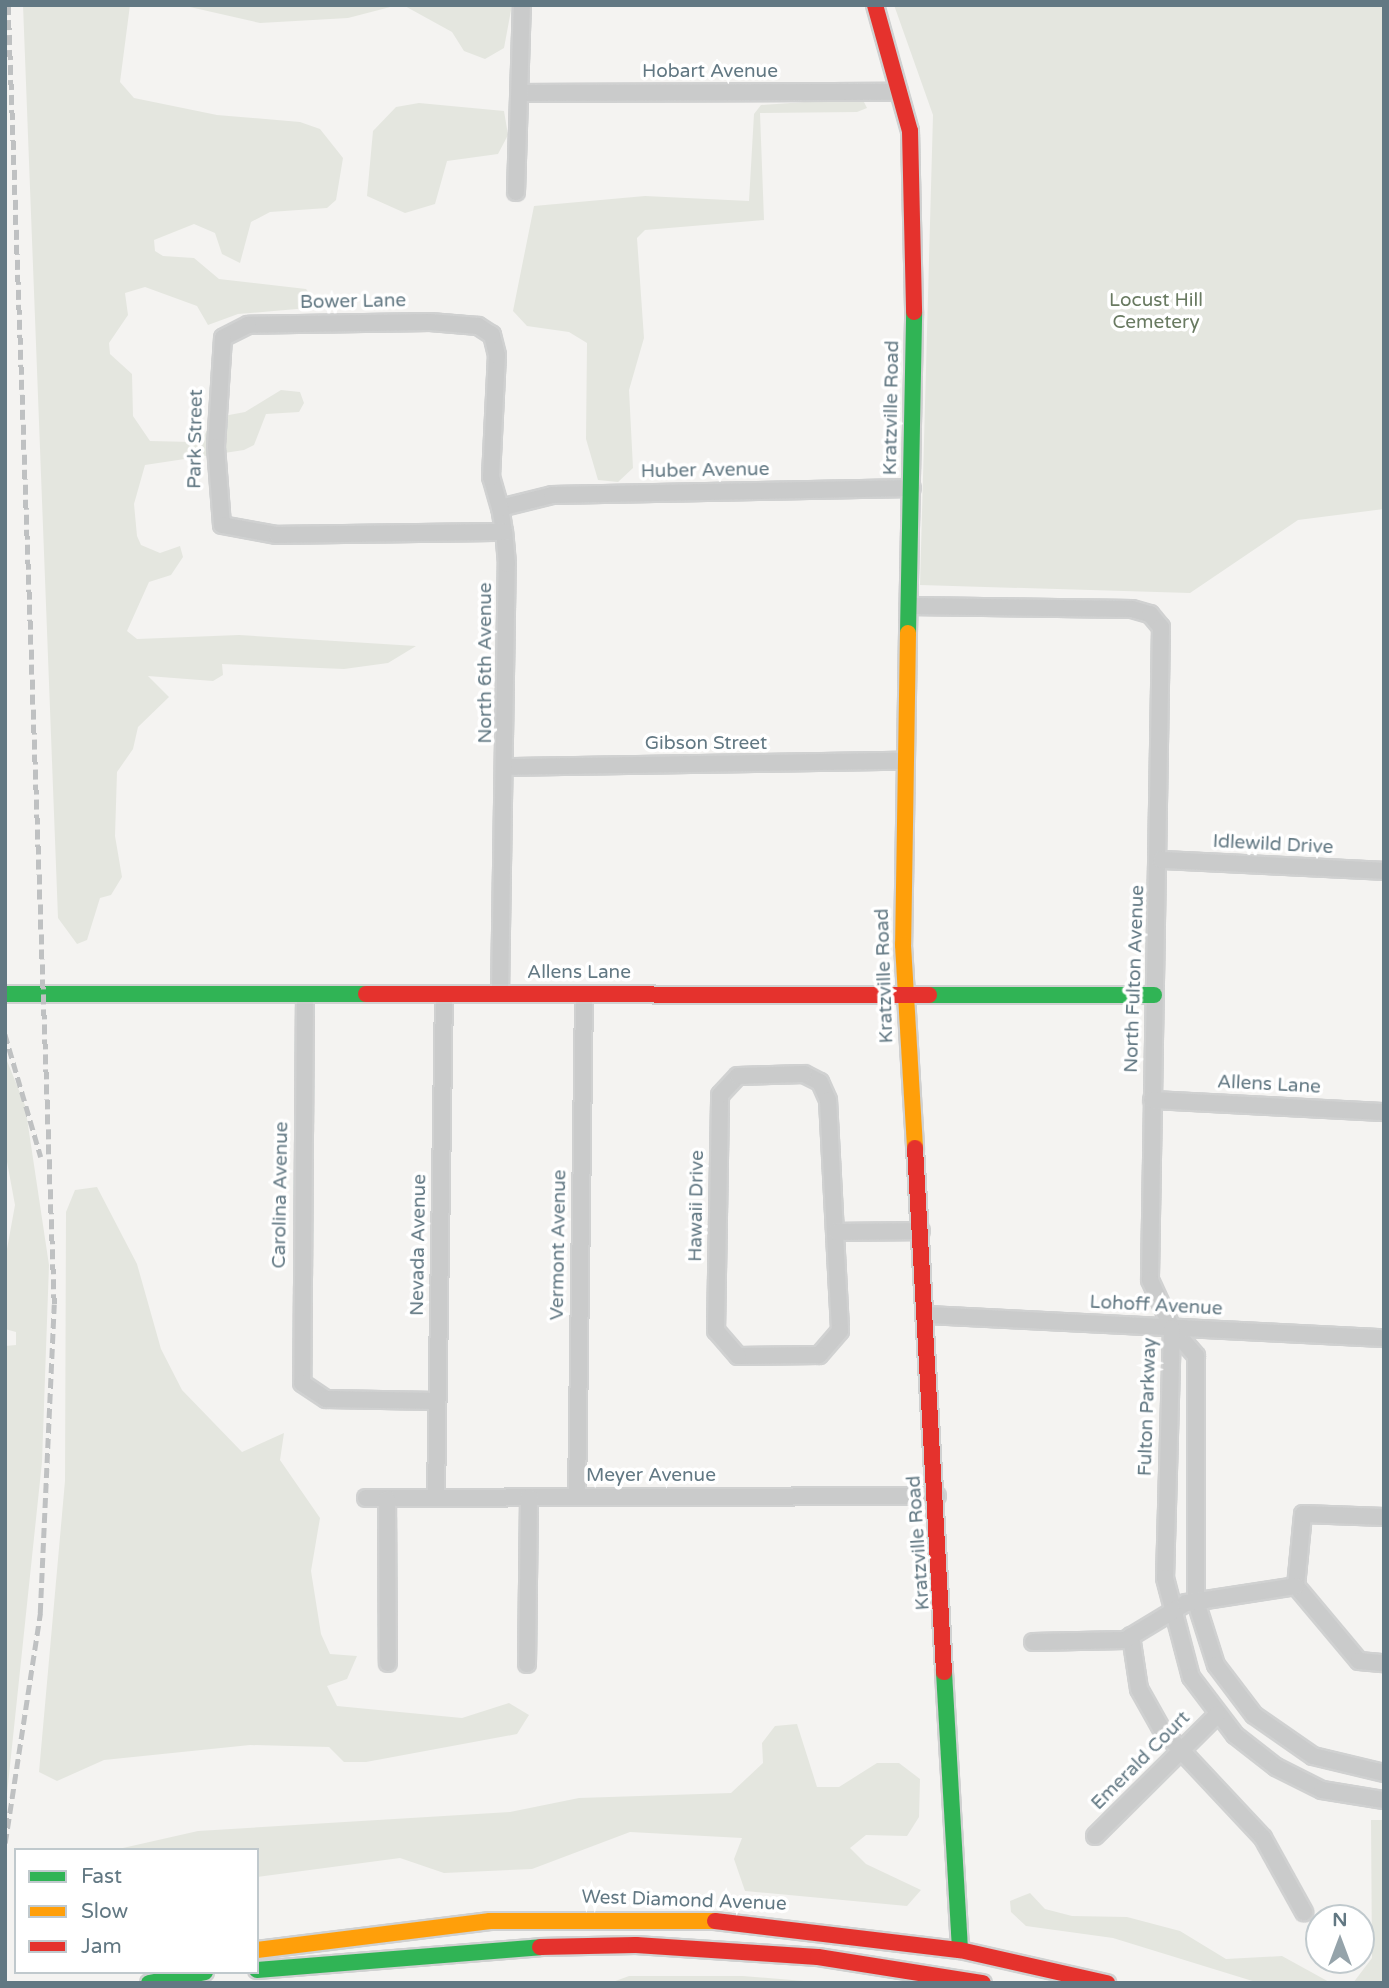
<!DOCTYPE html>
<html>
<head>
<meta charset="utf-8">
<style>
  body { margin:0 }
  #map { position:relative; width:1389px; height:1988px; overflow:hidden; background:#f4f3f1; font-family:"Varela Round",sans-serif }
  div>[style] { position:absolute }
  .green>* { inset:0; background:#e4e6df }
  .roads { filter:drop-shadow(2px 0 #d0d1d1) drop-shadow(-2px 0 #d0d1d1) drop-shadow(0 2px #d0d1d1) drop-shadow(0 -2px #d0d1d1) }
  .street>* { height:16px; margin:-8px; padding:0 8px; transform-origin:8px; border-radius:8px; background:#cacbcb }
  .fast>* { height:16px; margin:-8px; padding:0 8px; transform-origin:8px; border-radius:8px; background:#30b455 }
  .slow>* { height:16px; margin:-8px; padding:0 8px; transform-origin:8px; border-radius:8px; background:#ff9f0a }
  .jam>* { height:16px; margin:-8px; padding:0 8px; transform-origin:8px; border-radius:8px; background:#e5322d }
  .rail>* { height:4.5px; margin-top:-2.25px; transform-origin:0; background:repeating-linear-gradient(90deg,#bfc1c2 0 10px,transparent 0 15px) }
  span { translate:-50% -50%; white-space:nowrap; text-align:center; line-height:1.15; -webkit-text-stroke:7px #fff; paint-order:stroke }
  .street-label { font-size:19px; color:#627883 }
  .park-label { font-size:19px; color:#697a61 }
  .frame { position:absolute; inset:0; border:7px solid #627883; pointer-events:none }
  .legend { position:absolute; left:14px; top:1848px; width:245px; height:126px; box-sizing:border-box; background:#fff; border:2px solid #c0c9cd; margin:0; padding:9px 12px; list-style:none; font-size:21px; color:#627883 }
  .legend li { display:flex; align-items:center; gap:14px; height:35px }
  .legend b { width:35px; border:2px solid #c0c9cd }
  .north { position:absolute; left:1305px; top:1904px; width:70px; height:70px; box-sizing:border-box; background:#fff; border:2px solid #c0c9cd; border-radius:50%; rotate:0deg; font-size:19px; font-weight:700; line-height:28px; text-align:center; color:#627883 }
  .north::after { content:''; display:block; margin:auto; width:24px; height:32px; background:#95a3aa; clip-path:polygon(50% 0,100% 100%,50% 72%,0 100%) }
</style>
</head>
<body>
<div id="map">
  <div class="green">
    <div style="clip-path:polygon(23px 5px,130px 5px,120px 82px,134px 98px,217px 115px,300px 122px,320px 129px,343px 158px,336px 200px,327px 208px,270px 212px,251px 222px,240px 263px,222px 254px,215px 233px,194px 224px,154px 240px,155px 251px,163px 256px,194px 258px,219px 279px,306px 289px,313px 298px,308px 308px,238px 314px,208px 325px,197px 306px,145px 287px,125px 293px,128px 315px,109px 343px,110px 354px,132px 374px,133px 416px,150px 441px,193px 442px,203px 438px,213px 418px,245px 412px,281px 390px,300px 392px,304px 403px,299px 412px,266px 414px,254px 445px,244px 450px,145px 465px,134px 504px,137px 536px,141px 545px,160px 553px,180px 546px,183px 557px,171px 575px,149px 582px,127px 631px,137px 639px,239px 635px,416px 646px,388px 663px,344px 669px,222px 664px,223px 675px,213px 681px,148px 676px,169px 697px,138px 727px,133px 749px,117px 772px,115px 836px,122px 877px,111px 895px,100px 898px,87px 940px,77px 944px,58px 918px)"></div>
    <div style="clip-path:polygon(181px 5px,398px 5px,348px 18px,260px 23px)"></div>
    <div style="clip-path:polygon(403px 5px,512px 5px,504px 48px,485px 59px,464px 51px,452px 32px)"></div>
    <div style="clip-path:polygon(894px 5px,1384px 5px,1384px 509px,1298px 520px,1190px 593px,920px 585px,933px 115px)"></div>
    <div style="clip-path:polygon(862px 98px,867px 108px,857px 112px,760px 113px,764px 220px,645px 230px,637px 238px,644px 338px,629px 390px,633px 468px,618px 482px,598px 480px,586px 439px,587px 343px,569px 332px,527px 326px,513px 311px,534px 206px,645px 196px,749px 201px,754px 114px,761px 105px)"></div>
    <div style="clip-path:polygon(419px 103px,504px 111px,508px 135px,498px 154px,447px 161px,435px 204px,405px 213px,367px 196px,373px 131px,396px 107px)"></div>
    <div style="clip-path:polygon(5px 1056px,25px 1105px,49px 1265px,42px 1462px,5px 1813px,5px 1346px,16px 1345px,16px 1332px,5px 1329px,5px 1260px,15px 1205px,5px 1151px)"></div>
    <div style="clip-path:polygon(97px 1187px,137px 1264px,161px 1349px,182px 1390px,242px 1452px,284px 1433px,280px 1460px,320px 1518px,311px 1571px,321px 1634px,330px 1654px,357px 1656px,347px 1679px,327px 1686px,337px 1706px,462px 1718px,509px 1703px,529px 1715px,517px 1734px,366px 1762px,344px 1762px,329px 1747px,250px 1745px,104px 1760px,57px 1781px,39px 1772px,65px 1481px,66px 1212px,75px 1190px)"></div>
    <div style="clip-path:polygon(797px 1724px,817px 1787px,839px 1787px,877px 1763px,899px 1763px,920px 1779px,919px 1817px,907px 1836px,866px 1835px,850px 1848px,866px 1864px,921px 1890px,907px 1906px,745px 1891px,734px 1859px,742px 1838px,630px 1832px,532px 1869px,444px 1873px,400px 1858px,257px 1877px,257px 1850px,114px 1850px,198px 1831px,510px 1812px,579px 1798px,731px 1793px,763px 1763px,762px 1743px,775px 1726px)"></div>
    <div style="clip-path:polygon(1371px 1820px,1384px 1820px,1384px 1983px,1353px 1983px,1372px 1958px)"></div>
    <div style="clip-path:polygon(1030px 1893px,1045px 1909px,1072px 1916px,1127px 1917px,1180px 1931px,1226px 1959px,1282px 1956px,1331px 1983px,1259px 1983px,1113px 1938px,1026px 1926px,1011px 1912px,1010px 1901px)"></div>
    <div style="clip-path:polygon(629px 1976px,743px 1976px,828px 1983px,610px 1983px)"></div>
  </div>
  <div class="roads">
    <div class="street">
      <div style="left:522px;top:93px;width:377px;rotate:-0.2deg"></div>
      <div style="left:516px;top:192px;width:187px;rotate:-88.2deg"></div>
      <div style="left:500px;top:508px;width:54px;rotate:-14deg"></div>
      <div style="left:552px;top:495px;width:360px;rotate:-1.1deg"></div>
      <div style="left:909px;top:606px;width:223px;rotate:0.8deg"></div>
      <div style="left:1132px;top:609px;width:19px;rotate:16deg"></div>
      <div style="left:1150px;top:614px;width:17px;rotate:50deg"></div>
      <div style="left:1161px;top:627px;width:653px;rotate:90.97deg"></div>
      <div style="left:1150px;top:1280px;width:53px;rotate:65.4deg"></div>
      <div style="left:1172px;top:1328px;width:37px;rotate:49deg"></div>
      <div style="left:1196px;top:1356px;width:246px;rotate:90deg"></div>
      <div style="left:1196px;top:1602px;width:66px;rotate:72.4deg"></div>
      <div style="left:1216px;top:1665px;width:63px;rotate:52.8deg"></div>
      <div style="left:1254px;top:1715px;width:72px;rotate:34.8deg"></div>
      <div style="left:1313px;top:1756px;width:73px;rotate:13.5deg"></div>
      <div style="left:507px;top:767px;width:399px;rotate:-0.9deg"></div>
      <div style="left:1161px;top:860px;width:223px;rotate:2.8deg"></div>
      <div style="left:305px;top:994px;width:389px;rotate:90.4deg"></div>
      <div style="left:302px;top:1383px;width:29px;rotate:34deg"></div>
      <div style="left:326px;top:1399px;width:111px;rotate:1deg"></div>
      <div style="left:500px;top:994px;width:430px;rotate:-89.1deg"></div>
      <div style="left:507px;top:564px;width:32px;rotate:-95deg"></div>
      <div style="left:504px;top:532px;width:24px;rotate:-99deg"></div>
      <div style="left:500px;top:508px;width:32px;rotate:-106deg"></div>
      <div style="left:491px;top:477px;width:122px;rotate:-87.2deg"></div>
      <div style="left:497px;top:355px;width:21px;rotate:-104deg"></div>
      <div style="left:492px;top:335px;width:17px;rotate:-147deg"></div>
      <div style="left:478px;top:326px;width:48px;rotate:-175.2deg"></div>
      <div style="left:430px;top:322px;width:182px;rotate:179.1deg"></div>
      <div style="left:248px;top:325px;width:28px;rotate:153deg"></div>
      <div style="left:223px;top:338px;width:109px;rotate:93.7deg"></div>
      <div style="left:216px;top:447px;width:78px;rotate:85.6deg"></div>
      <div style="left:222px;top:525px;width:56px;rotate:10.3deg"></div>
      <div style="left:277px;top:535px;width:227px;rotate:-0.8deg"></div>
      <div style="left:804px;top:1074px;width:18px;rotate:27deg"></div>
      <div style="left:820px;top:1082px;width:20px;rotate:66deg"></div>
      <div style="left:828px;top:1100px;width:231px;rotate:87deg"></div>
      <div style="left:840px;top:1331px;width:32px;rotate:131deg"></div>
      <div style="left:819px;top:1355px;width:81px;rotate:179.3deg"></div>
      <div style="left:738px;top:1356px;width:33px;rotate:-131deg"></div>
      <div style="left:716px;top:1331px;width:236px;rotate:-89deg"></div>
      <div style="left:720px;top:1095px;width:26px;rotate:-47deg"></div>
      <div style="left:738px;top:1076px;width:66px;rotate:-1.7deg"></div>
      <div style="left:1152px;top:1100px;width:232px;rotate:3deg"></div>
      <div style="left:837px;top:1232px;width:84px;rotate:-0.7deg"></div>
      <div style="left:926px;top:1315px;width:459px;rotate:2.9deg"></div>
      <div style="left:1172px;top:1328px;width:250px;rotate:91.6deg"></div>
      <div style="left:1165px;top:1578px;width:102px;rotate:75.3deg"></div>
      <div style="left:1191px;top:1677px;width:73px;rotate:52.8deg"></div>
      <div style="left:1235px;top:1735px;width:52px;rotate:38deg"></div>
      <div style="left:1276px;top:1767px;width:51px;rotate:26.6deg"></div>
      <div style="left:1322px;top:1790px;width:63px;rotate:9.2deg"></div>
      <div style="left:436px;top:1497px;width:503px;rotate:-89.09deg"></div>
      <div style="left:577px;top:1497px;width:503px;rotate:-89.2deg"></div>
      <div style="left:366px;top:1498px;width:571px;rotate:-0.2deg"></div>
      <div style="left:387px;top:1499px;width:164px;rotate:89.7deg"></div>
      <div style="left:1296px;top:1586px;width:72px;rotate:-84.4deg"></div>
      <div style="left:1303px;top:1514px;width:81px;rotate:2.1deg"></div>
      <div style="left:1296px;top:1586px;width:98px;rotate:50deg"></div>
      <div style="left:1359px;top:1661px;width:25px;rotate:5deg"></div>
      <div style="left:1131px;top:1636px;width:54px;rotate:81.4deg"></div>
      <div style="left:1139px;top:1689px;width:47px;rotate:60.7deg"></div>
      <div style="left:1162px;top:1730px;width:148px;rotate:46.9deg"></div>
      <div style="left:1263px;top:1838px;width:85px;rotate:61deg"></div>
      <div style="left:1033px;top:1642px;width:92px;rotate:-1.2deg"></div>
      <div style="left:1125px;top:1640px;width:71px;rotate:-31.2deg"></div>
      <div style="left:1186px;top:1603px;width:111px;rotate:-8.8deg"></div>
      <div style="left:527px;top:1664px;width:167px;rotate:-89.3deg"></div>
      <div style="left:1095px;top:1836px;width:172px;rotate:-44.8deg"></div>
    </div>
    <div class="fast">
      <div style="left:908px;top:633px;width:321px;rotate:-88.9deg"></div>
      <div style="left:5px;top:994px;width:361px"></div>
      <div style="left:929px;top:995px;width:225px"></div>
      <div style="left:944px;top:1672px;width:278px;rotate:86.7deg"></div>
      <div style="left:257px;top:1970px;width:284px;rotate:-4.6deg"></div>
      <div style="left:149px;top:1983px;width:57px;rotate:-11.1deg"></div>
    </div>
    <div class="slow">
      <div style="left:908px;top:633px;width:312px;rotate:90.9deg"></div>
      <div style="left:903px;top:945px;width:203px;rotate:86.6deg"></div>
      <div style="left:257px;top:1950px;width:235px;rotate:-7.1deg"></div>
      <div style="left:490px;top:1921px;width:225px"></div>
    </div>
    <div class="jam">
      <div style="left:875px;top:5px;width:131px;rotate:74.5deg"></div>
      <div style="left:910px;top:131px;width:181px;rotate:88.7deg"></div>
      <div style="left:366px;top:994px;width:563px;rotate:0.1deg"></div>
      <div style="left:915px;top:1148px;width:525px;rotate:86.83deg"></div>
      <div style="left:715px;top:1921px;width:247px;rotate:6.8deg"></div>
      <div style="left:960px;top:1950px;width:151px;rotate:12.7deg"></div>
      <div style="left:540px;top:1947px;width:96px;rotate:-1.2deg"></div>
      <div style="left:636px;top:1945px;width:182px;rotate:3.8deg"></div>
      <div style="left:818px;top:1957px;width:167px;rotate:9deg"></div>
    </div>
  </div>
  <div class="rail">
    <div style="left:5px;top:1034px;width:128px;rotate:73.7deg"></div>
    <div style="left:5px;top:1843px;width:233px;rotate:-81.3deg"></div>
    <div style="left:40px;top:1613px;width:309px;rotate:-87.4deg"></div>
    <div style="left:54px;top:1304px;width:1300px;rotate:-92.03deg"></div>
  </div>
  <div class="street-label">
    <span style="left:710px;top:72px">Hobart Avenue</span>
    <span style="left:353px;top:302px;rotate:-1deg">Bower Lane</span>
    <span style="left:892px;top:408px;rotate:-89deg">Kratzville Road</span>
    <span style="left:196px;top:439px;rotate:-89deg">Park Street</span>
    <span style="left:705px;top:471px;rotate:-1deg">Huber Avenue</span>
    <span style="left:486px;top:663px;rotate:-90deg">North 6th Avenue</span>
    <span style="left:706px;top:744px">Gibson Street</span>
    <span style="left:1273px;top:845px;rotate:3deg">Idlewild Drive</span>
    <span style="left:579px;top:973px">Allens Lane</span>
    <span style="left:885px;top:976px;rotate:-92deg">Kratzville Road</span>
    <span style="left:1135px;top:979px;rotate:-88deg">North Fulton Avenue</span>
    <span style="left:1269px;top:1085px;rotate:3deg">Allens Lane</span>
    <span style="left:281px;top:1195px;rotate:-89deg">Carolina Avenue</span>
    <span style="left:697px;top:1206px;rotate:-89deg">Hawaii Drive</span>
    <span style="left:419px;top:1245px;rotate:-89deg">Nevada Avenue</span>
    <span style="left:559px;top:1245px;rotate:-89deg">Vermont Avenue</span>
    <span style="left:1156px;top:1306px;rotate:3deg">Lohoff Avenue</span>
    <span style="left:1148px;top:1407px;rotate:-88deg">Fulton Parkway</span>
    <span style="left:651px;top:1476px">Meyer Avenue</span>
    <span style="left:919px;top:1543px;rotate:-94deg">Kratzville Road</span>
    <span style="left:1141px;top:1761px;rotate:-45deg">Emerald Court</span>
    <span style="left:684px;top:1901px;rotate:2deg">West Diamond Avenue</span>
  </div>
  <div class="park-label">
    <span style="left:1156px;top:312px">Locust Hill<br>Cemetery</span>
  </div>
  <div class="frame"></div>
  <ul class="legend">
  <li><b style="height:9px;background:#30b455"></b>Fast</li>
  <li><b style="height:9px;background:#ff9f0a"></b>Slow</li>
  <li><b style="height:9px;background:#e5322d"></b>Jam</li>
  </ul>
  <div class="north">N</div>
</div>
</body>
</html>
